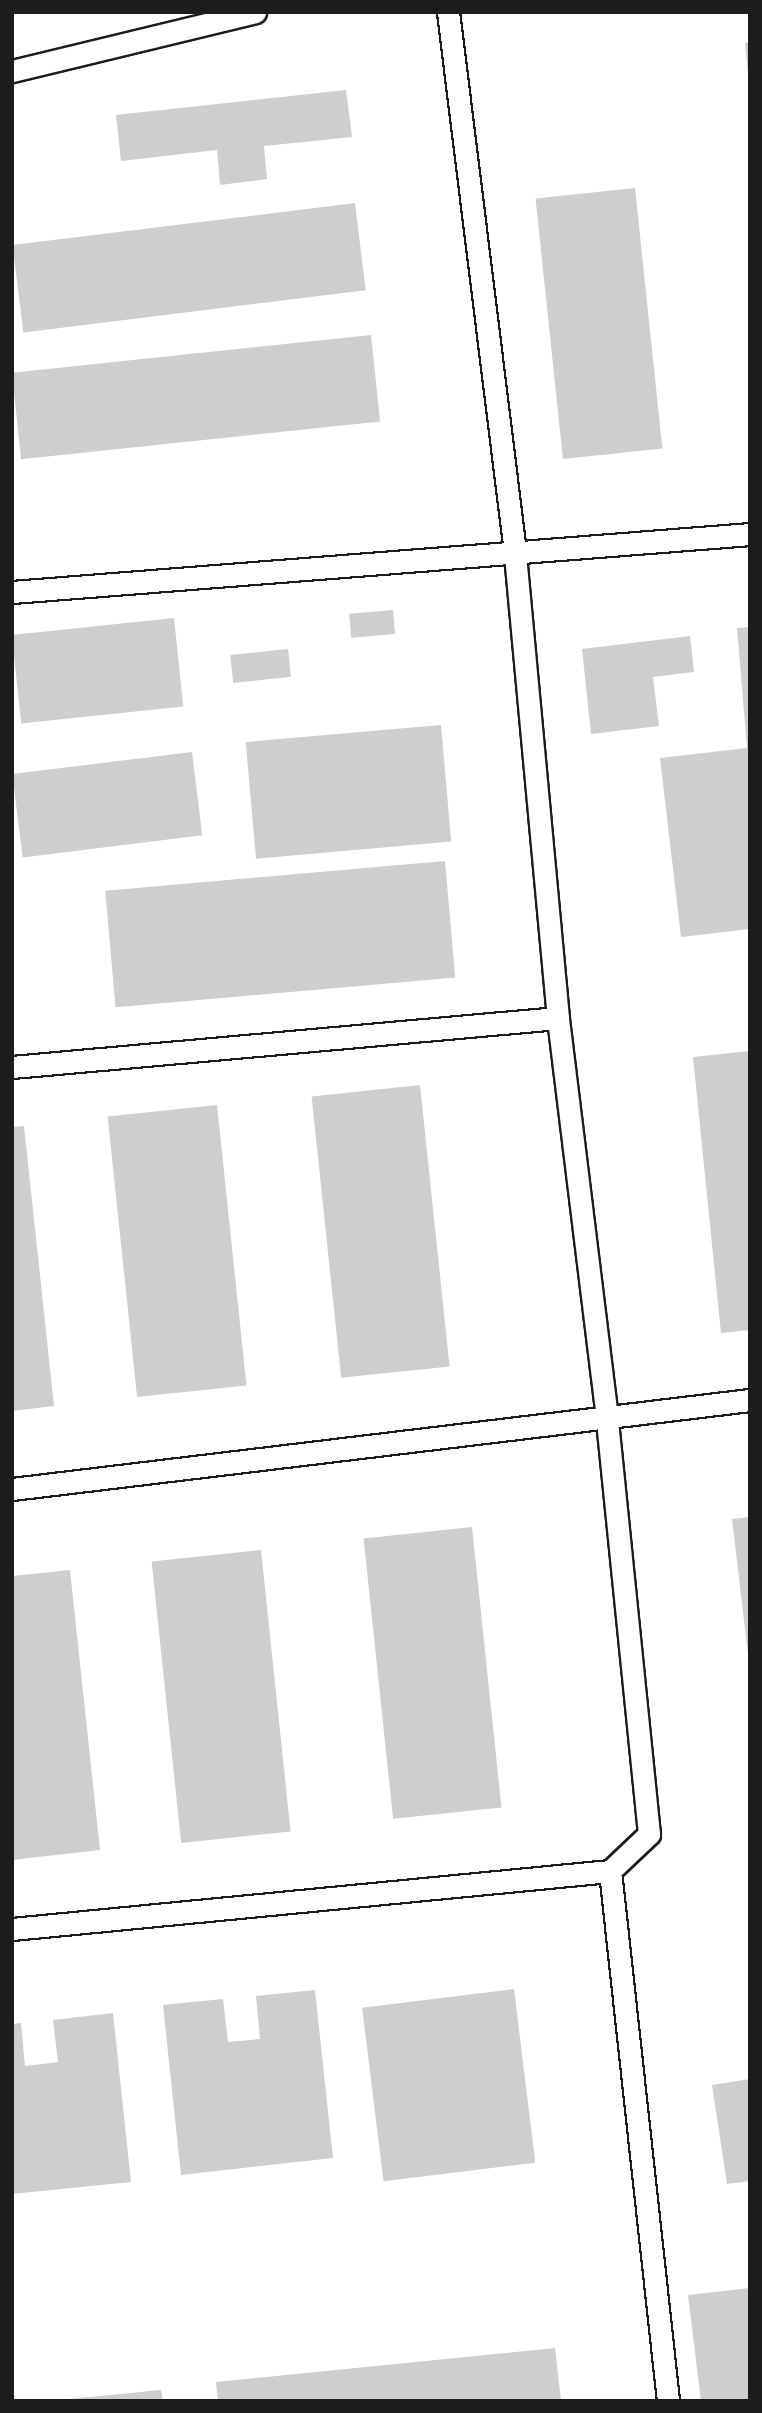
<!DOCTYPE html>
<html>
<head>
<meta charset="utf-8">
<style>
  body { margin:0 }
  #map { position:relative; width:762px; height:2413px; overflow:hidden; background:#fff; font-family:Dekko,sans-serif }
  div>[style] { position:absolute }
  .building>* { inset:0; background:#cecece; transform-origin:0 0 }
  .roads { filter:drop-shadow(2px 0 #1c1c1c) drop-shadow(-2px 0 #1c1c1c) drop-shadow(0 2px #1c1c1c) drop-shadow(0 -2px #1c1c1c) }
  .lane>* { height:21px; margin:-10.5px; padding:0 10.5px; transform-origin:10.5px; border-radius:10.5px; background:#fff }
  span { translate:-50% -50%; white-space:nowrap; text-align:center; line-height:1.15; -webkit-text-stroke:5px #fff; paint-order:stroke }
  .frame { position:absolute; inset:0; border:14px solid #1c1c1c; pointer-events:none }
</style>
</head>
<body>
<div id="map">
  <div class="building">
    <div style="clip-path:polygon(750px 42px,750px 74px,748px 74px,745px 43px)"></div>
    <div style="clip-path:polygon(346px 90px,352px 137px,264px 146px,267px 179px,220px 185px,217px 150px,121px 161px,116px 115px)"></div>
    <div style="left:635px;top:188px;width:262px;height:100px;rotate:84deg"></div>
    <div style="left:355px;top:203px;width:88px;height:345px;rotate:83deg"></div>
    <div style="left:371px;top:335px;width:87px;height:361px;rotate:84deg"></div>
    <div style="left:393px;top:610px;width:24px;height:44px;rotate:85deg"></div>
    <div style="left:174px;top:618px;width:89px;height:163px;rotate:84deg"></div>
    <div style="clip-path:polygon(750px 627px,750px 929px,681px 937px,660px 758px,747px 748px,737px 628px)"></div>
    <div style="clip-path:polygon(690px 636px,694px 672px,653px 677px,659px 726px,591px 734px,582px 649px)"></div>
    <div style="left:288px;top:649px;width:28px;height:58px;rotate:84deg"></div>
    <div style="left:441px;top:725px;width:117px;height:196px;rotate:85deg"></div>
    <div style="left:192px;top:752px;width:84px;height:181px;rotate:83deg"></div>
    <div style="left:445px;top:861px;width:117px;height:341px;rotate:85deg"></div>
    <div style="clip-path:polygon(750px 1051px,750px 1330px,721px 1333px,693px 1057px)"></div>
    <div style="left:420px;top:1085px;width:283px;height:109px;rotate:84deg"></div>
    <div style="left:217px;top:1105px;width:282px;height:110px;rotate:84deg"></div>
    <div style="clip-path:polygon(24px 1126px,54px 1406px,12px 1411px,12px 1127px)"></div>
    <div style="clip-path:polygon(750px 1517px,750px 1654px,748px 1654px,732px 1519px)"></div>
    <div style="left:472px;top:1527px;width:282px;height:109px;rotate:84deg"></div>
    <div style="left:261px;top:1550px;width:283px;height:110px;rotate:84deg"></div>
    <div style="clip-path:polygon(70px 1570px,100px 1850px,12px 1860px,12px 1576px)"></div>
    <div style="left:514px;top:1989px;width:175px;height:153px;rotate:83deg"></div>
    <div style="clip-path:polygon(315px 1990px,333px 2158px,181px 2175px,163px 2005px,223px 1999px,228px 2042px,260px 2039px,256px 1996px)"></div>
    <div style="clip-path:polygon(113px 2013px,131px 2182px,12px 2194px,12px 2024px,21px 2023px,25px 2066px,58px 2062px,53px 2020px)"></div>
    <div style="clip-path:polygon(750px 2079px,750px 2181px,727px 2184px,712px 2085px)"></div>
    <div style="clip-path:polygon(750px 2288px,750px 2401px,701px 2401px,688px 2295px)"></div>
    <div style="clip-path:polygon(555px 2348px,561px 2401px,218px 2401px,216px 2382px)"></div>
    <div style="clip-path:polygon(161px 2390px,163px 2401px,70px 2401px,69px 2399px)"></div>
  </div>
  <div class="roads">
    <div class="lane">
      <div style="left:12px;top:71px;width:250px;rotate:-13.6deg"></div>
      <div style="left:12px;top:592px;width:740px;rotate:-4.49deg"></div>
      <div style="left:12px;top:1067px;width:548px;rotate:-5.13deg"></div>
      <div style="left:12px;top:1489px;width:743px;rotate:-6.88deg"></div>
      <div style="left:610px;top:1871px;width:533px;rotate:83.75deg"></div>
      <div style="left:12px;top:1929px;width:601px;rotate:-5.54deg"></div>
      <div style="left:610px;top:1871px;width:54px;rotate:-43.5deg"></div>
      <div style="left:649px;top:1834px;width:418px;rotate:-95.8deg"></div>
      <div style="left:607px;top:1418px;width:403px;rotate:-97deg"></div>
      <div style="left:558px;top:1018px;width:468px;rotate:-95.3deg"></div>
      <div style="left:515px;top:552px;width:544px;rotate:-97.07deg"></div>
    </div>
  </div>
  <div class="frame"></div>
</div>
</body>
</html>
